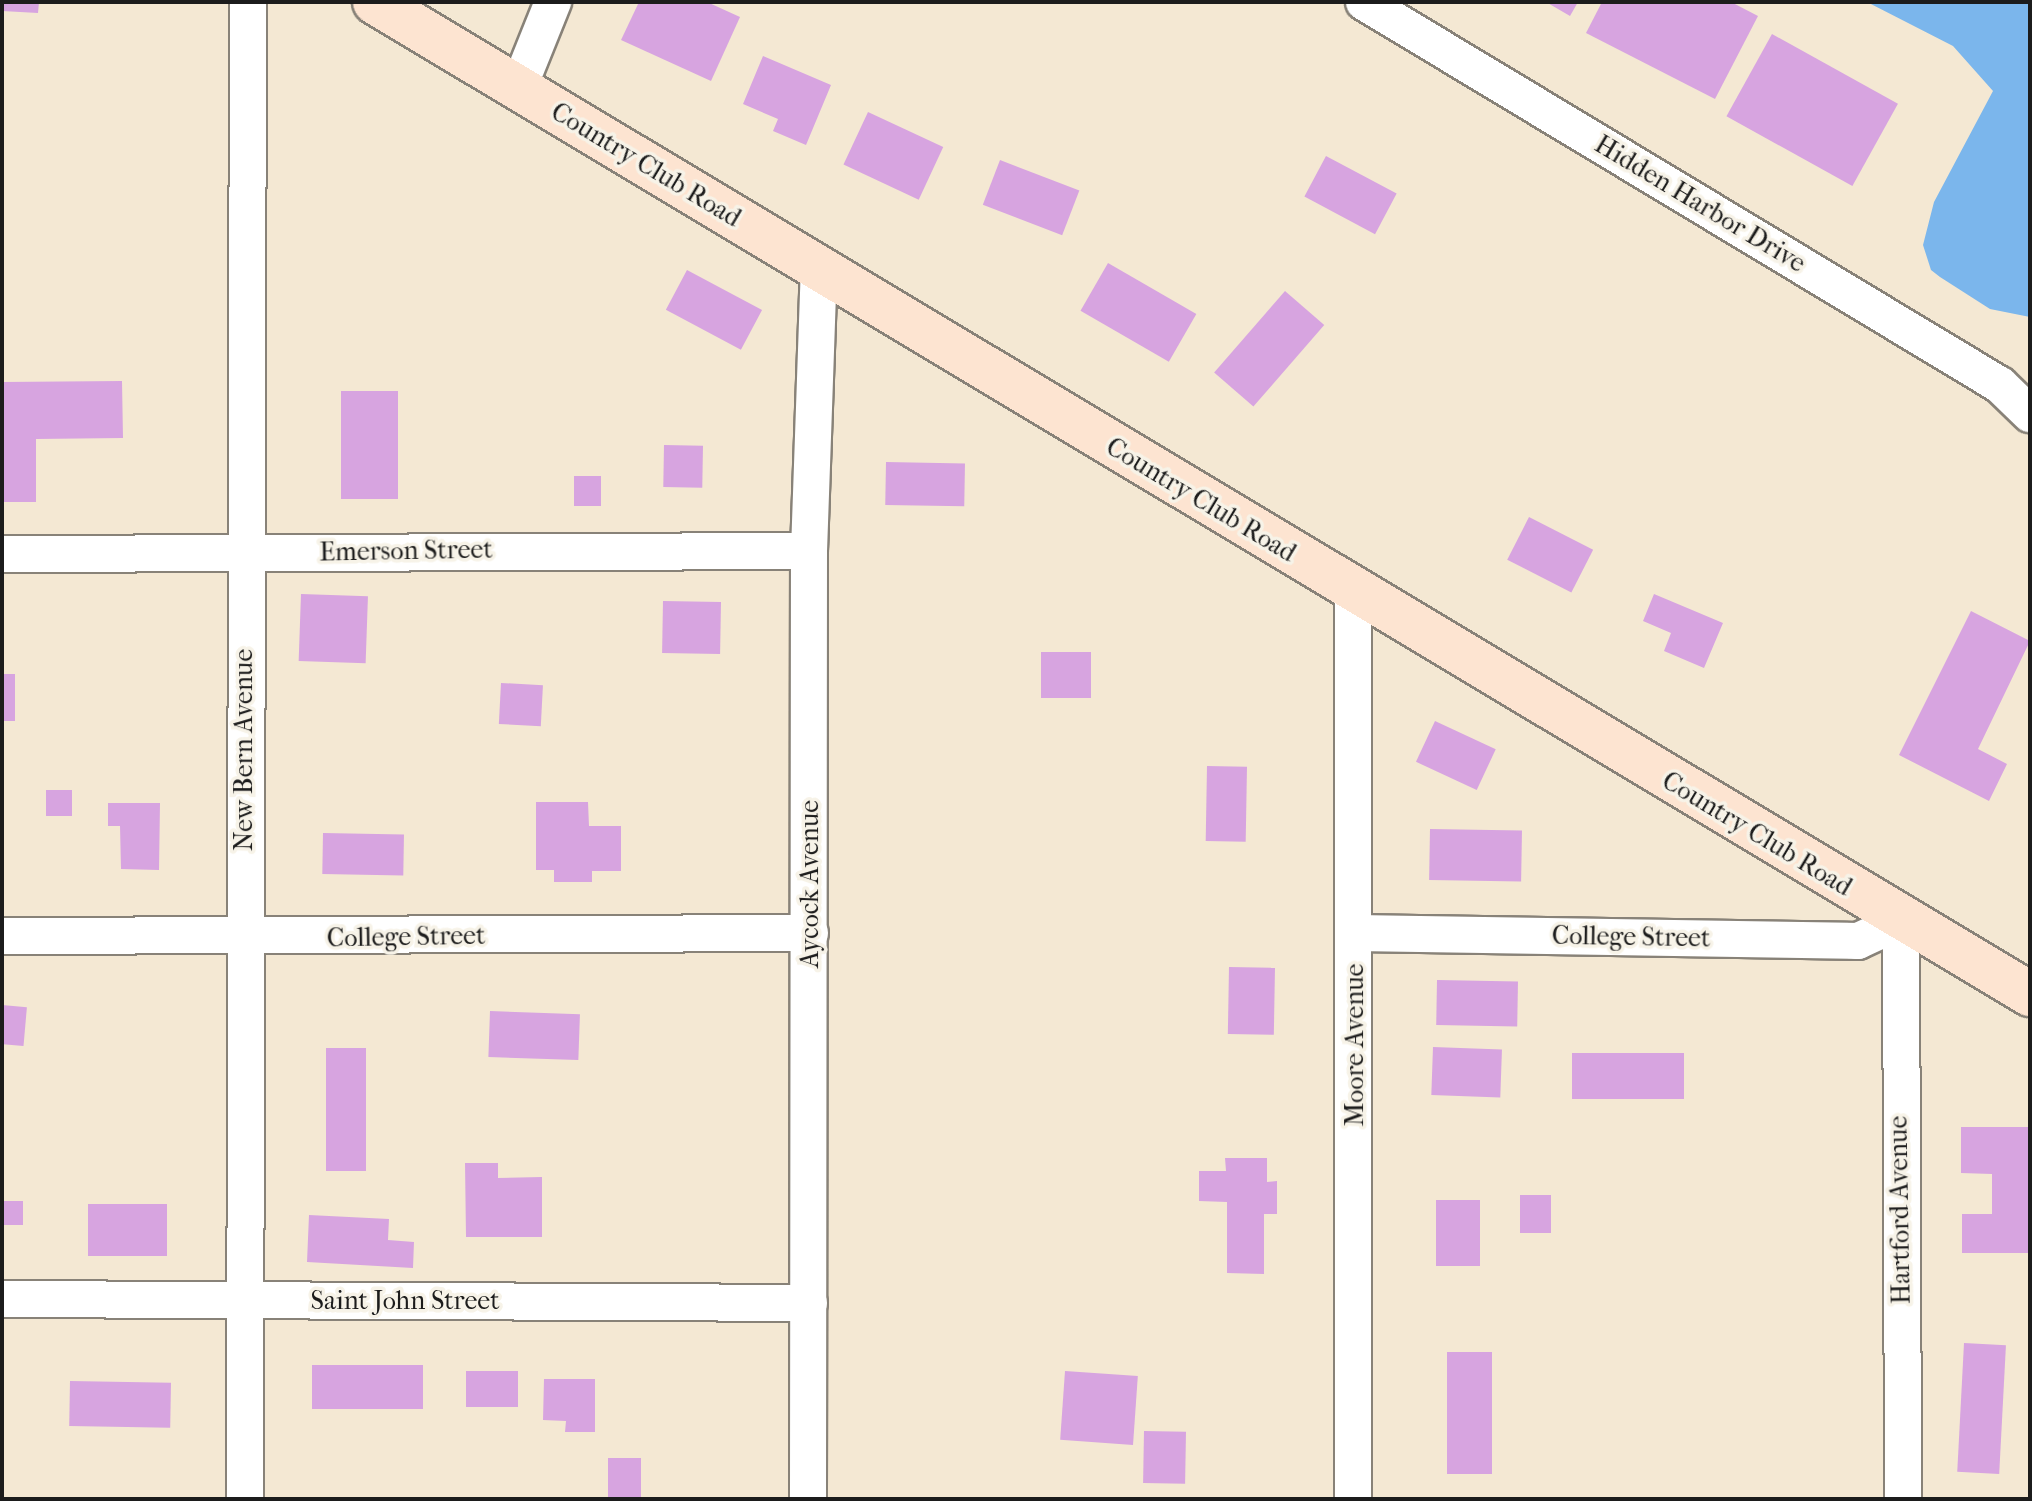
<!DOCTYPE html>
<html>
<head>
<meta charset="utf-8">
<style>
  body { margin:0 }
  #map { position:relative; width:2032px; height:1501px; overflow:hidden; background:#f4e8d3; font-family:"IM FELL French Canon",serif }
  div>[style] { position:absolute }
  .water>* { inset:0; background:#7bb6ec }
  .building>* { inset:0; background:#d7a4e0; transform-origin:0 0 }
  .roads { filter:drop-shadow(2px 0 #888278) drop-shadow(-2px 0 #888278) drop-shadow(0 2px #888278) drop-shadow(0 -2px #888278) }
  .street>* { height:36px; margin:-18px; padding:0 18px; transform-origin:18px; border-radius:18px; background:#fff }
  .secondary>* { height:44px; margin:-22px; padding:0 22px; transform-origin:22px; border-radius:22px; background:#fde4d1 }
  span { translate:-50% -50%; white-space:nowrap; text-align:center; line-height:1.15; -webkit-text-stroke:7px #f7f3e8; paint-order:stroke }
  .street-label { font-size:26px; color:#1c1c1c }
  .frame { position:absolute; inset:0; border:4px solid #1c1c1c; pointer-events:none }
</style>
</head>
<body>
<div id="map">
  <div class="water">
    <div style="clip-path:polygon(1867px 2px,2030px 2px,2030px 317px,1990px 309px,1940px 277px,1931px 270px,1923px 245px,1934px 202px,1993px 91px,1953px 46px)"></div>
  </div>
  <div class="building">
    <div style="clip-path:polygon(2px 2px,39px 2px,38px 13px,2px 11px)"></div>
    <div style="clip-path:polygon(639px 2px,707px 2px,740px 17px,711px 81px,621px 40px)"></div>
    <div style="clip-path:polygon(1546px 2px,1578px 2px,1570px 16px)"></div>
    <div style="clip-path:polygon(1602px 2px,1731px 2px,1758px 16px,1715px 99px,1586px 33px)"></div>
    <div style="left:1772px;top:34px;width:144px;height:94px;rotate:29deg"></div>
    <div style="clip-path:polygon(763px 56px,831px 85px,806px 145px,773px 131px,778px 119px,743px 104px)"></div>
    <div style="left:868px;top:112px;width:83px;height:58px;rotate:25deg"></div>
    <div style="left:1326px;top:156px;width:80px;height:46px;rotate:28deg"></div>
    <div style="left:1000px;top:160px;width:85px;height:48px;rotate:21deg"></div>
    <div style="left:1108px;top:263px;width:102px;height:55px;rotate:30deg"></div>
    <div style="left:687px;top:270px;width:85px;height:45px;rotate:28deg"></div>
    <div style="left:1285px;top:291px;width:52px;height:108px;rotate:41deg"></div>
    <div style="clip-path:polygon(122px 381px,123px 438px,36px 439px,36px 502px,2px 502px,2px 382px)"></div>
    <div style="left:341px;top:391px;width:57px;height:108px"></div>
    <div style="left:664px;top:445px;width:39px;height:42px;rotate:1deg"></div>
    <div style="left:886px;top:462px;width:79px;height:43px;rotate:1deg"></div>
    <div style="left:574px;top:476px;width:27px;height:30px"></div>
    <div style="left:1529px;top:517px;width:72px;height:48px;rotate:27deg"></div>
    <div style="left:301px;top:594px;width:67px;height:67px;rotate:2deg"></div>
    <div style="clip-path:polygon(1654px 594px,1723px 623px,1704px 668px,1664px 651px,1671px 633px,1643px 621px)"></div>
    <div style="left:663px;top:601px;width:58px;height:52px;rotate:1deg"></div>
    <div style="clip-path:polygon(1971px 611px,2030px 641px,1978px 749px,2007px 764px,1989px 801px,1899px 755px)"></div>
    <div style="left:1041px;top:652px;width:50px;height:46px"></div>
    <div style="left:2px;top:674px;width:13px;height:47px"></div>
    <div style="left:501px;top:683px;width:42px;height:41px;rotate:3deg"></div>
    <div style="left:1435px;top:721px;width:67px;height:45px;rotate:25deg"></div>
    <div style="left:1207px;top:766px;width:40px;height:75px;rotate:1deg"></div>
    <div style="left:46px;top:790px;width:26px;height:26px"></div>
    <div style="clip-path:polygon(536px 802px,588px 802px,589px 826px,621px 826px,621px 871px,592px 871px,592px 882px,554px 882px,554px 870px,536px 870px)"></div>
    <div style="clip-path:polygon(108px 803px,160px 803px,159px 870px,121px 869px,120px 826px,108px 826px)"></div>
    <div style="left:1430px;top:829px;width:92px;height:51px;rotate:1deg"></div>
    <div style="left:323px;top:833px;width:81px;height:41px;rotate:1deg"></div>
    <div style="left:1229px;top:967px;width:46px;height:67px;rotate:1deg"></div>
    <div style="left:1437px;top:980px;width:81px;height:45px;rotate:1deg"></div>
    <div style="left:2px;top:1005px;width:25px;height:39px;rotate:5deg"></div>
    <div style="left:490px;top:1011px;width:90px;height:46px;rotate:2deg"></div>
    <div style="left:1433px;top:1047px;width:69px;height:48px;rotate:2deg"></div>
    <div style="left:326px;top:1048px;width:40px;height:123px"></div>
    <div style="left:1572px;top:1053px;width:112px;height:46px"></div>
    <div style="clip-path:polygon(1961px 1127px,2030px 1127px,2030px 1253px,1962px 1253px,1962px 1214px,1992px 1214px,1992px 1174px,1961px 1173px)"></div>
    <div style="clip-path:polygon(1225px 1158px,1267px 1158px,1267px 1182px,1277px 1181px,1277px 1214px,1264px 1214px,1264px 1274px,1227px 1273px,1227px 1202px,1199px 1201px,1199px 1171px,1226px 1171px)"></div>
    <div style="clip-path:polygon(465px 1163px,498px 1163px,498px 1178px,542px 1177px,542px 1237px,466px 1237px)"></div>
    <div style="left:1520px;top:1195px;width:31px;height:38px"></div>
    <div style="left:1436px;top:1200px;width:44px;height:66px"></div>
    <div style="left:2px;top:1201px;width:21px;height:24px"></div>
    <div style="left:88px;top:1204px;width:79px;height:52px"></div>
    <div style="clip-path:polygon(309px 1215px,389px 1219px,388px 1240px,414px 1242px,413px 1268px,307px 1262px)"></div>
    <div style="left:1964px;top:1343px;width:42px;height:129px;rotate:3deg"></div>
    <div style="left:1447px;top:1352px;width:45px;height:122px"></div>
    <div style="left:312px;top:1365px;width:111px;height:44px"></div>
    <div style="left:466px;top:1371px;width:52px;height:36px"></div>
    <div style="left:1065px;top:1371px;width:73px;height:69px;rotate:4deg"></div>
    <div style="clip-path:polygon(544px 1379px,595px 1379px,595px 1432px,565px 1432px,566px 1421px,543px 1420px)"></div>
    <div style="left:70px;top:1381px;width:101px;height:45px;rotate:1deg"></div>
    <div style="left:1144px;top:1431px;width:42px;height:52px;rotate:1deg"></div>
    <div style="left:608px;top:1458px;width:33px;height:41px"></div>
  </div>
  <div class="roads">
    <div class="street">
      <div style="left:1364px;top:2px;width:742px;rotate:31.06deg"></div>
      <div style="left:2000px;top:385px;width:42px;rotate:44deg"></div>
      <div style="left:518px;top:89px;width:94px;rotate:-68.1deg"></div>
      <div style="left:2px;top:554px;width:807px;rotate:-0.21deg"></div>
      <div style="left:1353px;top:592px;width:907px;rotate:90deg"></div>
      <div style="left:1356px;top:933px;width:502px;rotate:0.91deg"></div>
      <div style="left:1858px;top:941px;width:47px;rotate:-24.9deg"></div>
      <div style="left:1901px;top:921px;width:578px;rotate:89.8deg"></div>
      <div style="left:2px;top:936px;width:808px;rotate:-0.21deg"></div>
      <div style="left:2px;top:1299px;width:807px;rotate:0.28deg"></div>
      <div style="left:245px;top:1499px;width:1497px;rotate:-89.89deg"></div>
      <div style="left:808px;top:1499px;width:948px;rotate:-89.94deg"></div>
      <div style="left:809px;top:551px;width:282px;rotate:-88deg"></div>
    </div>
    <div class="secondary">
      <div style="left:375px;top:2px;width:1930px;rotate:30.94deg"></div>
    </div>
  </div>
  <div class="street-label">
    <span style="left:646px;top:165px;rotate:31deg">Country Club Road</span>
    <span style="left:1700px;top:204px;rotate:31deg">Hidden Harbor Drive</span>
    <span style="left:1201px;top:500px;rotate:31deg">Country Club Road</span>
    <span style="left:406px;top:551px;rotate:-1deg">Emerson Street</span>
    <span style="left:244px;top:750px;rotate:-90deg">New Bern Avenue</span>
    <span style="left:1757px;top:834px;rotate:31deg">Country Club Road</span>
    <span style="left:810px;top:884px;rotate:-90deg">Aycock Avenue</span>
    <span style="left:406px;top:937px;rotate:-1deg">College Street</span>
    <span style="left:1631px;top:937px;rotate:1deg">College Street</span>
    <span style="left:1355px;top:1045px;rotate:-90deg">Moore Avenue</span>
    <span style="left:1900px;top:1210px;rotate:-91deg">Hartford Avenue</span>
    <span style="left:405px;top:1301px">Saint John Street</span>
  </div>
  <div class="frame"></div>
</div>
</body>
</html>
